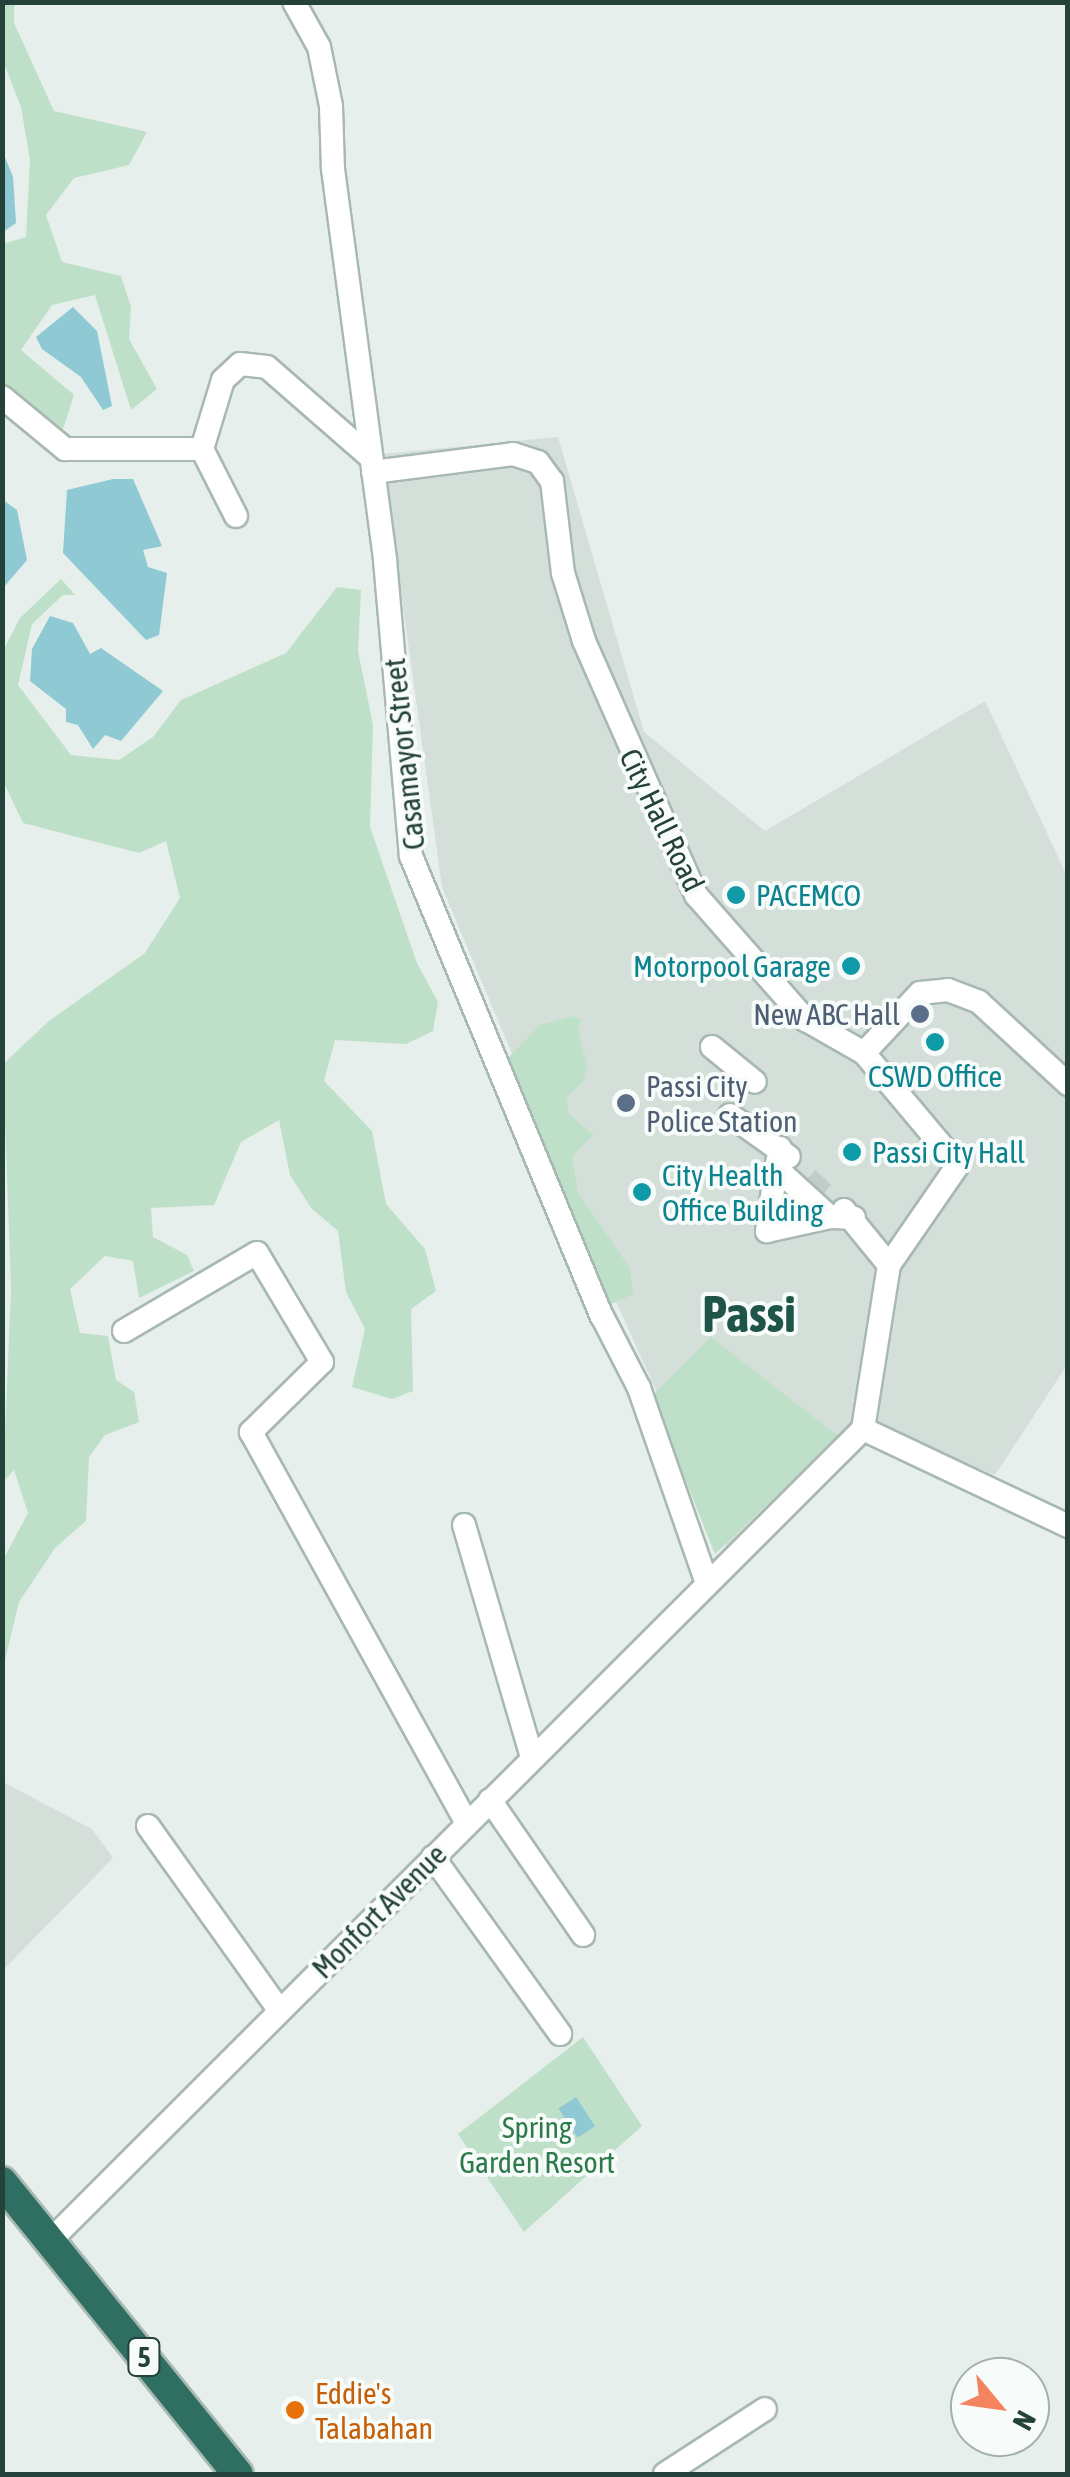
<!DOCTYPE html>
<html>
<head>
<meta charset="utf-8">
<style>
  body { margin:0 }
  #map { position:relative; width:1070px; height:2477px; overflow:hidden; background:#e6efeb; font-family:"Asap Condensed",sans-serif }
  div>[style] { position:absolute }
  .built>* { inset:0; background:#d4dfda }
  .green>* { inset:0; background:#bfe0c8 }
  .water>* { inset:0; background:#8ec9d4; transform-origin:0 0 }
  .minor-tunnel>* { height:22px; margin-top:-11px; transform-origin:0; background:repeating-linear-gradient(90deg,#bfccc8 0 22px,transparent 0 33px) }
  .roads { filter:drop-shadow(2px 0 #a8b8b2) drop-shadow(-2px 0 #a8b8b2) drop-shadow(0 2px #a8b8b2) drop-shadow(0 -2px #a8b8b2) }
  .minor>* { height:22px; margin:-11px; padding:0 11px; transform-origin:11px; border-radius:11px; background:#fff }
  .highway>* { height:30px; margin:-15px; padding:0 15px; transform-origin:15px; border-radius:15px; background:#2f6f62 }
  .dots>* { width:28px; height:28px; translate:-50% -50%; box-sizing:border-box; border:5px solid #f7fbf9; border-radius:50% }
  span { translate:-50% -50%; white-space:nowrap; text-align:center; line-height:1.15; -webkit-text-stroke:8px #f7fbf9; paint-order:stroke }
  .shield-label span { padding:2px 8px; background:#f7fbf9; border:2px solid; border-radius:8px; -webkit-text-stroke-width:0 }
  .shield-label { font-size:28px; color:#24423a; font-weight:700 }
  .street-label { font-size:30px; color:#24423a }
  .culture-label { font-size:30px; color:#0d838f }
  .left { translate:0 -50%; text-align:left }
  .right { translate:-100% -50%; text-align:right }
  .service-label { font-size:30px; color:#4e5e75 }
  .park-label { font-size:30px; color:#2d7a4b }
  .food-label { font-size:30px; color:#c56008 }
  .town-label { font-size:50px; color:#1f5548; font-weight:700 }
  .frame { position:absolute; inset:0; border:5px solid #24423a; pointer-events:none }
  .north { position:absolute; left:950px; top:2357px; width:100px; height:100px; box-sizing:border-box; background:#f7fbf9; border:2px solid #a3b1ad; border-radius:50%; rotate:119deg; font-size:28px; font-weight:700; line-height:40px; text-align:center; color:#24423a }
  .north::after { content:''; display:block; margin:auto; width:35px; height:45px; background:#f4845f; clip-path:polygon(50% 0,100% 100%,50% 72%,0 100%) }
</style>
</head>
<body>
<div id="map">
  <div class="built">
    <div style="clip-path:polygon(558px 437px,644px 732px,765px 831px,985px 701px,1068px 878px,1067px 1365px,995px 1475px,859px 1419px,728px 1550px,618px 1306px,442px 887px,382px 454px)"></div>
    <div style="clip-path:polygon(3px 1782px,92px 1829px,113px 1858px,3px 1970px)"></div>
  </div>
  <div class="green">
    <div style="clip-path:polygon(3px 3px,14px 3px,14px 23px,54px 111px,147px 132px,129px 165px,74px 178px,46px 215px,62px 262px,121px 276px,131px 307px,129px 339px,157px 389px,131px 410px,95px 295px,52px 305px,21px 350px,74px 395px,63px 429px,3px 395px,3px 244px,26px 237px,30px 160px,21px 107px,3px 61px)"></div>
    <div style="clip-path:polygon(61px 579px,75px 595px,63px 595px,32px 624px,18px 685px,71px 755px,119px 760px,153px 737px,181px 700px,286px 653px,337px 587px,361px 590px,358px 651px,373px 725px,370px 827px,417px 963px,438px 1002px,433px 1031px,406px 1044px,335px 1040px,324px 1081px,372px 1131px,386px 1204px,425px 1249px,436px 1291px,411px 1309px,413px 1391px,392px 1399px,352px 1387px,365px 1329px,346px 1292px,338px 1231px,311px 1208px,290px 1175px,279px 1120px,241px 1142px,214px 1205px,151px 1208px,153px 1237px,187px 1255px,194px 1271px,139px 1298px,133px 1261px,105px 1256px,70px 1289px,80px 1333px,108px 1336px,116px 1380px,134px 1392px,139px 1422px,105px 1435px,89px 1457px,86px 1521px,55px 1548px,19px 1602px,3px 1668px,3px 1560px,28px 1513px,14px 1470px,3px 1482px,11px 1289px,3px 1064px,49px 1021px,145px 953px,180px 898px,166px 841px,139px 853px,23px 823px,3px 781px,3px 651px,20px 618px)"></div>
    <div style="clip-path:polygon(573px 1016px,582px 1020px,578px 1029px,587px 1065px,584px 1081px,567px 1097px,568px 1113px,593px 1135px,572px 1157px,578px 1193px,630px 1268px,633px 1294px,610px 1305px,506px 1060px,540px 1025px)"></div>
    <div style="clip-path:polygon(711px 1337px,838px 1436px,715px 1554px,652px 1396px)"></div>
    <div style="clip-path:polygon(583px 2037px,642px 2126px,524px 2232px,458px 2134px)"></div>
  </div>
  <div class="water">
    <div style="clip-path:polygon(2px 150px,13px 177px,16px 223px,3px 232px)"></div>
    <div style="clip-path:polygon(73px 307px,97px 331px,112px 406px,103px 410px,81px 377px,42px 349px,36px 337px)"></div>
    <div style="clip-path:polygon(113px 479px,133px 479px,162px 546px,143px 550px,148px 567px,167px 573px,159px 635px,146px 640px,63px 553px,67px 490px)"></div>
    <div style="clip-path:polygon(3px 500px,17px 510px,27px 560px,3px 588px)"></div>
    <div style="clip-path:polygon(50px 616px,73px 623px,90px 654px,101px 648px,163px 691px,121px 741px,105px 735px,93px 749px,78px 725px,66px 722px,66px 709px,30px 681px,32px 649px)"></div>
    <div style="left:576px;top:2097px;width:35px;height:21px;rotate:57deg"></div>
  </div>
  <div class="minor-tunnel">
    <div style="left:808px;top:1178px;width:32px;rotate:44deg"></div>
  </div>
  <div class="roads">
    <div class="minor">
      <div style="left:294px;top:2px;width:51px;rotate:60.9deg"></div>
      <div style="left:319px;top:47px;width:60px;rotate:78.5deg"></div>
      <div style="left:331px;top:106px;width:63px;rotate:88.2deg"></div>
      <div style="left:333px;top:169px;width:394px;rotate:82.4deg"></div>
      <div style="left:385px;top:560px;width:297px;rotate:85deg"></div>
      <div style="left:411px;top:856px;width:498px;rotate:67.5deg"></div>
      <div style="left:602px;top:1316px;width:81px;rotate:62.8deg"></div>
      <div style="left:639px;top:1388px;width:203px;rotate:70.8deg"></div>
      <div style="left:2px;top:397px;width:82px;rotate:39.5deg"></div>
      <div style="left:65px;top:449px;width:137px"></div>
      <div style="left:202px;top:449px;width:72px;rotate:-73.1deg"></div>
      <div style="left:223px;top:380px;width:23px;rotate:-43deg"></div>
      <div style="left:240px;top:364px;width:27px;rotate:6deg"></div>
      <div style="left:267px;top:367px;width:137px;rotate:41.1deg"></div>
      <div style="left:202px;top:449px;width:75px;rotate:63.1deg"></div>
      <div style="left:373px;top:472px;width:141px;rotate:-7.3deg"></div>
      <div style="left:513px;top:454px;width:26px;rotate:18deg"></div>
      <div style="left:538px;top:462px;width:24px;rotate:54deg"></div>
      <div style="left:552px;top:481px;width:93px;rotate:83.2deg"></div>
      <div style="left:563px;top:573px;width:71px;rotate:72.8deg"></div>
      <div style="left:584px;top:641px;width:278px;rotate:66.2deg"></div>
      <div style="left:696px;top:895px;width:167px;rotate:48.7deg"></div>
      <div style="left:806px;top:1020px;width:67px;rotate:29.6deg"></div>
      <div style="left:864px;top:1053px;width:146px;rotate:50deg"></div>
      <div style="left:958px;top:1165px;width:121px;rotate:124.6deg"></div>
      <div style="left:712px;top:1047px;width:55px;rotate:39.1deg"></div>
      <div style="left:864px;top:1053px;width:82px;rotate:-47deg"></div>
      <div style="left:920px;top:993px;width:28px;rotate:-6deg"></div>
      <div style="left:948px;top:990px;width:33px;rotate:21deg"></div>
      <div style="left:979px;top:1002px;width:121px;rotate:42.7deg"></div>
      <div style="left:730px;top:1115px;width:72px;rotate:35.4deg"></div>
      <div style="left:780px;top:1148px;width:20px;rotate:101deg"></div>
      <div style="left:776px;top:1168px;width:73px;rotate:42.2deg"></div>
      <div style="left:830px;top:1217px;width:24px;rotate:2deg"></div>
      <div style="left:776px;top:1168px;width:64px;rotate:98.1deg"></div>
      <div style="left:767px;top:1231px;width:65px;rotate:-12.5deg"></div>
      <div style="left:844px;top:1210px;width:71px;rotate:50.7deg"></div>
      <div style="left:124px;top:1331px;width:154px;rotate:-30.4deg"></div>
      <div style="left:257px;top:1253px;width:127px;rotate:59.2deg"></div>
      <div style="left:322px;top:1362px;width:100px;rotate:135.4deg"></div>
      <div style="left:251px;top:1432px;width:447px;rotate:61.1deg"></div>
      <div style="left:863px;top:1429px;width:227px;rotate:25.3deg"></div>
      <div style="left:863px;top:1429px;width:166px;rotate:-81deg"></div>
      <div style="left:464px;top:1525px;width:242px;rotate:73.7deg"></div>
      <div style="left:490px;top:1800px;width:164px;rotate:55.4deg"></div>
      <div style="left:148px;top:1826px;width:227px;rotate:54.5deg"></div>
      <div style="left:433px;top:1857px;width:218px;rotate:54.3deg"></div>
      <div style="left:51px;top:2240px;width:1148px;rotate:-44.96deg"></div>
      <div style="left:665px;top:2474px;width:119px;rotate:-33deg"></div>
    </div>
    <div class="highway">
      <div style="left:2px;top:2182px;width:375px;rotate:51.1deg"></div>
    </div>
  </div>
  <div class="dots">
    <div style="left:736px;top:895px;background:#0f9aa8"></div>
    <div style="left:851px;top:966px;background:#0f9aa8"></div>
    <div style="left:920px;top:1014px;background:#5c6f8a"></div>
    <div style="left:935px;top:1042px;background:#0f9aa8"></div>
    <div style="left:626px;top:1103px;background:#5c6f8a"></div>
    <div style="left:852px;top:1152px;background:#0f9aa8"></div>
    <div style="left:642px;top:1192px;background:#0f9aa8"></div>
    <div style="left:295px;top:2410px;background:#e8710a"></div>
  </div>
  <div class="shield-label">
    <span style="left:144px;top:2357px">5</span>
  </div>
  <div class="street-label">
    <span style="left:404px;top:754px;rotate:-96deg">Casamayor Street</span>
    <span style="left:662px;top:820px;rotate:64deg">City Hall Road</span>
    <span style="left:379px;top:1911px;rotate:-45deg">Monfort Avenue</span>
  </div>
  <div class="culture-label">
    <span class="left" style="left:756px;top:895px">PACEMCO</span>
    <span class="right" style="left:831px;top:966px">Motorpool Garage</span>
    <span style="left:935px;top:1076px">CSWD Office</span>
    <span class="left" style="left:872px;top:1152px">Passi City Hall</span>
    <span class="left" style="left:662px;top:1192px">City Health<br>Office Building</span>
  </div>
  <div class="service-label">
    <span class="right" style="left:900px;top:1014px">New ABC Hall</span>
    <span class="left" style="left:646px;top:1103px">Passi City<br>Police Station</span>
  </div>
  <div class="park-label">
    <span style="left:537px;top:2144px">Spring<br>Garden Resort</span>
  </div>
  <div class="food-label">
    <span class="left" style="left:315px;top:2410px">Eddie's<br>Talabahan</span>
  </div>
  <div class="town-label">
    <span style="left:749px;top:1315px">Passi</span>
  </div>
  <div class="frame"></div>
  <div class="north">N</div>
</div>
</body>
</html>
